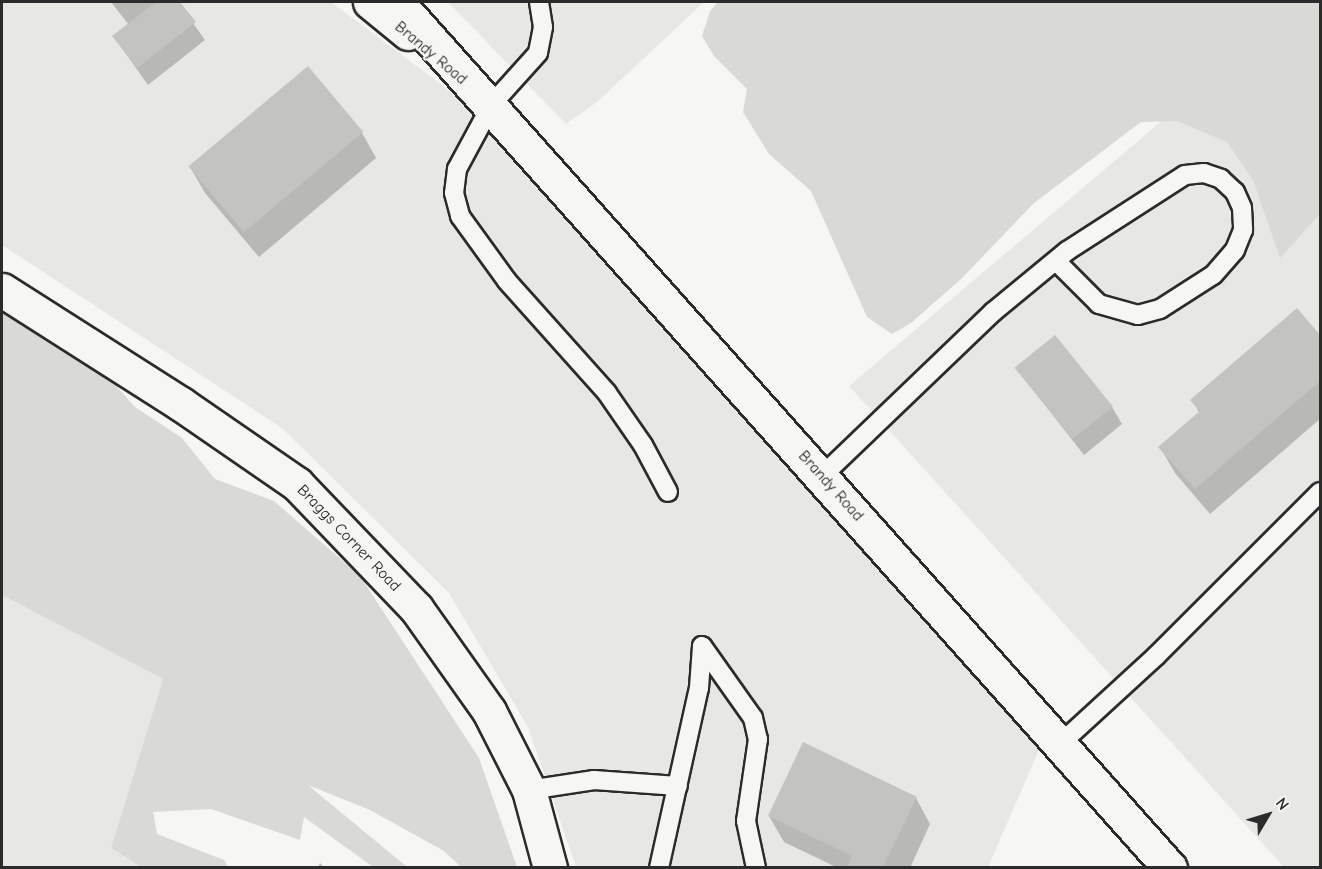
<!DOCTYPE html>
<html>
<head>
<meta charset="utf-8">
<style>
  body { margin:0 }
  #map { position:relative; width:1322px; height:869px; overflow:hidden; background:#f6f6f2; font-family:"Comic Neue",sans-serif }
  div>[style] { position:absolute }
  .built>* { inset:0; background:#e7e7e3 }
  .green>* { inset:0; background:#d9d9d5 }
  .shadow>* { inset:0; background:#0003 }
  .building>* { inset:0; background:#c3c3c0; transform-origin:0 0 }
  .roads { filter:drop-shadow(2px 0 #2b2b2b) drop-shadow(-2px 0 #2b2b2b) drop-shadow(0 2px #2b2b2b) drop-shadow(0 -2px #2b2b2b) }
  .lane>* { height:18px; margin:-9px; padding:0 9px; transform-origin:9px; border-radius:9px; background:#f6f6f2 }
  .secondary>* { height:33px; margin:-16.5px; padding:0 16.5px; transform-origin:16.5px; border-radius:16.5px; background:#f6f6f2 }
  .primary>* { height:33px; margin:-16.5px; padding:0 16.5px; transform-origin:16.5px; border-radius:16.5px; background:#f6f6f2 }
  span { translate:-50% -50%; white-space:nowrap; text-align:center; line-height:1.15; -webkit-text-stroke:4.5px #f6f6f2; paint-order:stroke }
  .street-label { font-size:16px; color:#2b2b2b }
  .frame { position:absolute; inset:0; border:3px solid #2b2b2b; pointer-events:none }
  .north { position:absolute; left:1238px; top:785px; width:60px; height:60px; -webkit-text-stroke:4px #f6f6f2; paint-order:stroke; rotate:52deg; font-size:16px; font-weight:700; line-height:24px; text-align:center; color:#2b2b2b }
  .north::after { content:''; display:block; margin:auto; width:21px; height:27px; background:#2b2b2b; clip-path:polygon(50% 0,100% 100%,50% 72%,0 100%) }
</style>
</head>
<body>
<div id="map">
  <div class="built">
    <div style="clip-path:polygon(2px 2px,331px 2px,451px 92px,1039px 750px,988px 867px,576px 867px,528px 727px,449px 593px,282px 428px,2px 245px)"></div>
    <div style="clip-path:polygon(448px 2px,704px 2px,597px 102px,566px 124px)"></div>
    <div style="clip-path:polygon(1302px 2px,1320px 2px,1320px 867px,1284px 867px,849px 386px)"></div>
    <div style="clip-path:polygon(2px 595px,163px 679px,111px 848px,141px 867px,2px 867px)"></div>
  </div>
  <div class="green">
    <div style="clip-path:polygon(718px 2px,1320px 2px,1320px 214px,1280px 258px,1253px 180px,1227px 142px,1177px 121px,1141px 122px,1034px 203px,961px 279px,911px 323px,892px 334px,867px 317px,811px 191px,769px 154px,743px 112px,747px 89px,714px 56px,702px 36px,710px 11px)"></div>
    <div style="clip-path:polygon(2px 305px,92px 359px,135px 407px,182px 438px,215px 479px,274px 501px,360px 576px,479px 758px,517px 867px,461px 867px,444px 851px,370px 810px,308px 785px,407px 867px,373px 867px,304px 817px,300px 840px,211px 809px,153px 812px,157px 834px,224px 860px,228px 867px,141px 867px,111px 848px,163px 679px,2px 595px)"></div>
  </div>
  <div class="shadow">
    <div style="clip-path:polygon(111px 2px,178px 2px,205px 40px,148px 85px,114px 37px,129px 25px)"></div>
    <div style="clip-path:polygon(362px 133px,376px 158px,259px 257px,205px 193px,190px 167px)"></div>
    <div style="clip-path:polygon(1297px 310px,1320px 338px,1320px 419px,1210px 514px,1175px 473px,1160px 447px,1200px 414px,1192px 400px)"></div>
    <div style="clip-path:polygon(1016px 368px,1112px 407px,1122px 424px,1084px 455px)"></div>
    <div style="clip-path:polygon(916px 798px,930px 824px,910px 868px,838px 868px,784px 842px,769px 816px)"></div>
    <div style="clip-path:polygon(320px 863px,325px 868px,317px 868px)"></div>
  </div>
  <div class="building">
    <div style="clip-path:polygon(156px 2px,180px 2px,196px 22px,137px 68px,112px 36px)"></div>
    <div style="left:308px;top:66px;width:86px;height:156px;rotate:50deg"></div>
    <div style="clip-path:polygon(1297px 308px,1320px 335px,1320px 381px,1195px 489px,1158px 447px,1200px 411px,1190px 400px)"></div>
    <div style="left:1055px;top:335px;width:92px;height:52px;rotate:51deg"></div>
    <div style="clip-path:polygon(803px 742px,917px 797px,883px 867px,847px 867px,852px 856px,768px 816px)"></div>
  </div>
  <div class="roads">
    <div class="lane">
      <div style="left:539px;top:2px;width:25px;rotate:81deg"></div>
      <div style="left:543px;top:27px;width:26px;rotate:101deg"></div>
      <div style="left:538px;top:53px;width:69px;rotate:132deg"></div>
      <div style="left:492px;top:104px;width:74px;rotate:118.3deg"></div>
      <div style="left:457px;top:169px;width:24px;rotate:97deg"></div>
      <div style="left:454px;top:193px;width:24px;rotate:75deg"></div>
      <div style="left:460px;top:216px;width:80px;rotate:54.1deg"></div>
      <div style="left:507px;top:281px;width:150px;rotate:48.2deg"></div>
      <div style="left:607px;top:393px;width:63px;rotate:55.3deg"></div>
      <div style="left:643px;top:445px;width:53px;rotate:62deg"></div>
      <div style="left:822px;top:476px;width:237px;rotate:-43.8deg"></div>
      <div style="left:993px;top:312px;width:96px;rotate:-39.5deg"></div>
      <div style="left:1067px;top:251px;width:140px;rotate:-32.8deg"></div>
      <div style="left:1185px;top:175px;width:19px;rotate:-6deg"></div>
      <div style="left:1204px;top:173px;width:18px;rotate:19deg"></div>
      <div style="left:1221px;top:179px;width:19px;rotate:43deg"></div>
      <div style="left:1235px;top:192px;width:17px;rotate:66deg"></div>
      <div style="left:1242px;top:208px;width:22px;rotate:87deg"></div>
      <div style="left:1243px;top:230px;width:22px;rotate:112deg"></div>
      <div style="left:1235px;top:250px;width:33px;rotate:131deg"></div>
      <div style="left:1213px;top:275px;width:63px;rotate:147.3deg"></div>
      <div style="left:1160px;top:309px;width:23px;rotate:165deg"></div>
      <div style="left:1138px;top:315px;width:41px;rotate:-164.2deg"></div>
      <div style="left:1099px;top:304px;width:61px;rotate:-135deg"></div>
      <div style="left:702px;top:646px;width:88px;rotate:54.7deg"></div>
      <div style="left:753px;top:718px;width:22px;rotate:77deg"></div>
      <div style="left:758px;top:739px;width:83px;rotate:98.3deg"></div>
      <div style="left:746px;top:821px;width:48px;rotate:78deg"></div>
      <div style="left:1060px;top:744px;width:130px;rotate:-42.5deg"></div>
      <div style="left:1156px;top:656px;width:232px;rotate:-45deg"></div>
      <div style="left:529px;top:790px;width:66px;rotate:-8.7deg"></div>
      <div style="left:594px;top:780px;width:84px;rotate:4.1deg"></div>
      <div style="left:659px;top:868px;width:184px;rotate:-77.5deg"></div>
      <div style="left:699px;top:688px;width:42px;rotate:-85.9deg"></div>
    </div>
    <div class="secondary">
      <div style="left:2px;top:290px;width:212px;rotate:32.5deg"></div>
      <div style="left:181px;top:404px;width:141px;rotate:34.6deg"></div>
      <div style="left:297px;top:484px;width:172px;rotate:46.2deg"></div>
      <div style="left:416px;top:608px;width:126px;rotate:54.7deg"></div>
      <div style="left:489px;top:711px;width:89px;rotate:63.1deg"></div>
      <div style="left:529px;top:790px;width:81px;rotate:74.9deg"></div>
    </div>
    <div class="primary">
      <div style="left:370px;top:2px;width:49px;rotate:39.2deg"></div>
      <div style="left:397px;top:2px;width:1161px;rotate:48.25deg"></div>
    </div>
  </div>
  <div class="street-label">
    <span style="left:431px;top:53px;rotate:40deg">Brandy Road</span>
    <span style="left:831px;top:486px;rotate:48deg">Brandy Road</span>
    <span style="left:349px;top:538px;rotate:46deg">Braggs Corner Road</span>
  </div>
  <div class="frame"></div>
  <div class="north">N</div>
</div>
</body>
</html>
